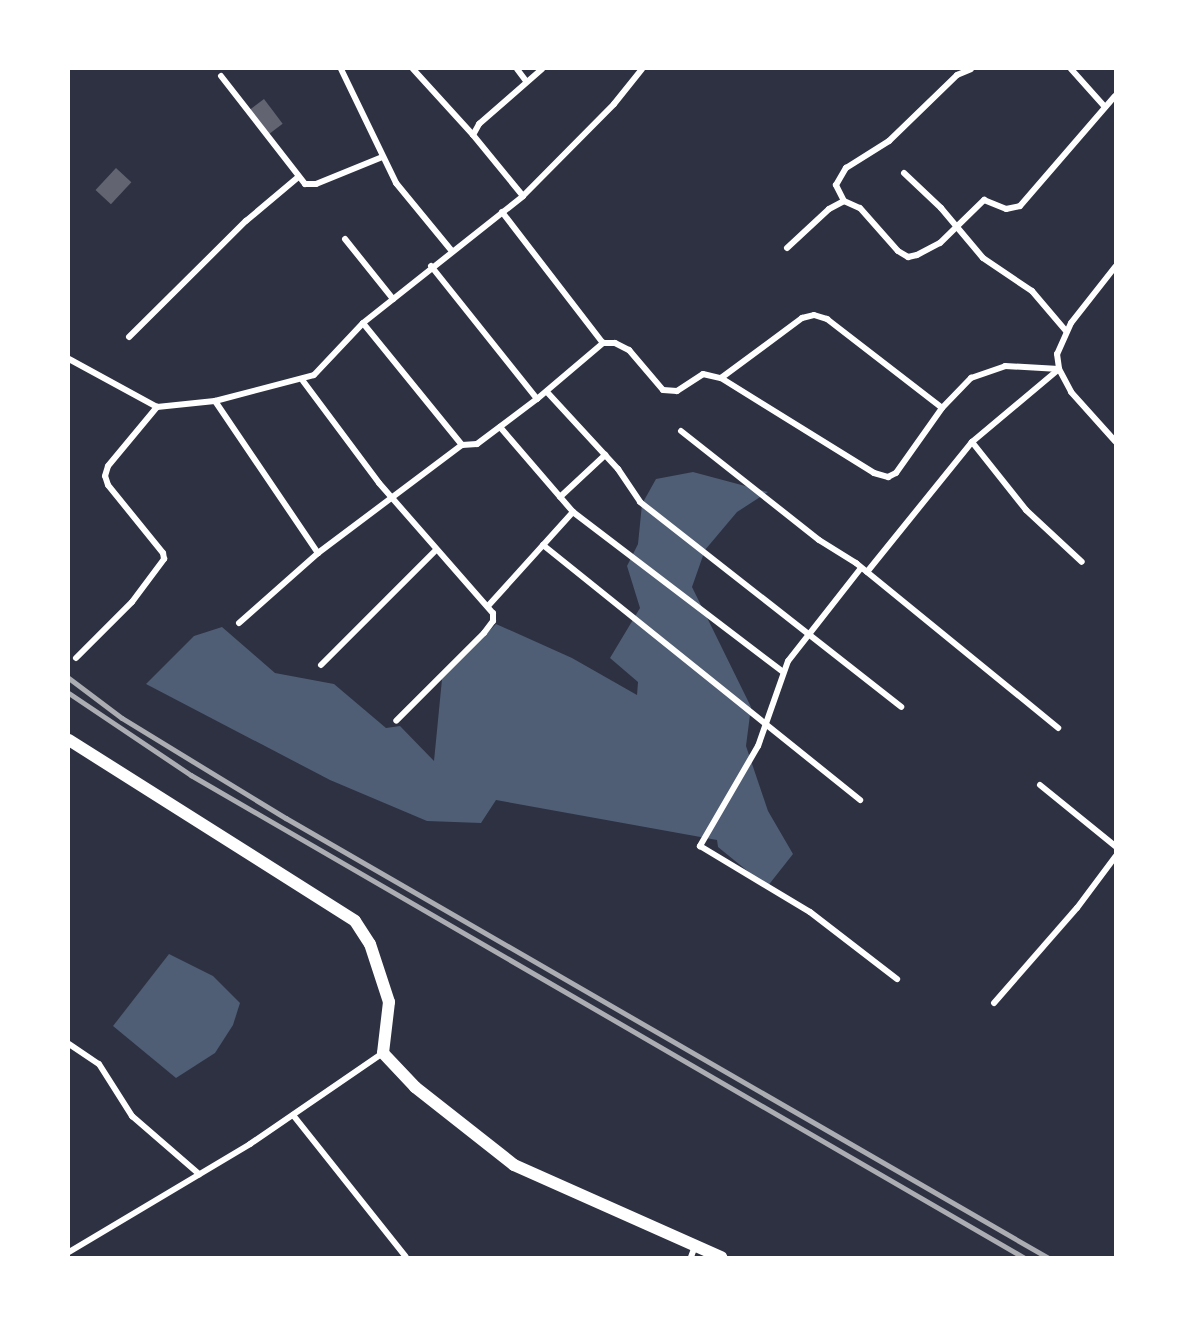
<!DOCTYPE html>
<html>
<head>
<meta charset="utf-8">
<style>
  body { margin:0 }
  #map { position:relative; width:1184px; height:1326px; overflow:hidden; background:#2d3142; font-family:"Golos Text",sans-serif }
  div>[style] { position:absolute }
  .water>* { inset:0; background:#4f5d75 }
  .building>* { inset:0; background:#626471; transform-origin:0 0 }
  .minor>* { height:6px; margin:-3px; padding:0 3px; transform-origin:3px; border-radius:3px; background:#fff }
  .secondary>* { height:12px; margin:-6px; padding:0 6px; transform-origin:6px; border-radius:6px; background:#fff }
  .rail>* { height:4.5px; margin:-2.25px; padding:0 2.25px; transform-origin:2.25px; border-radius:2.25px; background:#abadb3 }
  span { translate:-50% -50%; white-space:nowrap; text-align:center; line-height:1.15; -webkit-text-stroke:6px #fff; paint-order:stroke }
  .frame { position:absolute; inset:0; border:70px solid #fff; pointer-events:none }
</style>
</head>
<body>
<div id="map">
  <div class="water">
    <div style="clip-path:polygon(693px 472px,768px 492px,737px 512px,705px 550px,692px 587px,751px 707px,746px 746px,768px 811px,793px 854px,767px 887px,718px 847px,717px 840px,496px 800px,481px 823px,427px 821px,330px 780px,146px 684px,194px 636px,222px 627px,275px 673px,334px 684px,386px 728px,400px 726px,434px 761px,442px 679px,496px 624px,572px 658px,637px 695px,638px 682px,610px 658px,640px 608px,627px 566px,638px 544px,642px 504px,656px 479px)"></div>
    <div style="clip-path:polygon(169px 954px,213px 976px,240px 1003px,233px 1025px,215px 1053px,176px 1078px,113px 1026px)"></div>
  </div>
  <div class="building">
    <div style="left:264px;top:99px;width:31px;height:17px;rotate:53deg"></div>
    <div style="left:116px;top:168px;width:21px;height:30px;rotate:43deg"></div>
  </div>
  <div class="minor">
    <div style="left:341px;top:69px;width:127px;rotate:64.2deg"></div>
    <div style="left:396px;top:183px;width:87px;rotate:50.6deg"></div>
    <div style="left:413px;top:69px;width:89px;rotate:47.7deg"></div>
    <div style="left:517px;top:69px;width:15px;rotate:53deg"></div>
    <div style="left:1071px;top:69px;width:51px;rotate:48.2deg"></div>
    <div style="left:221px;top:76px;width:137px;rotate:52.1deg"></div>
    <div style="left:305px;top:184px;width:11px"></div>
    <div style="left:316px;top:184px;width:71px;rotate:-22.2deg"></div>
    <div style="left:904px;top:173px;width:51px;rotate:43.4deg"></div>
    <div style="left:941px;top:208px;width:65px;rotate:50deg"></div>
    <div style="left:983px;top:258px;width:59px;rotate:34deg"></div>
    <div style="left:1032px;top:291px;width:52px;rotate:49.6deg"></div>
    <div style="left:523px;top:196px;width:79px;rotate:-129.3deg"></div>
    <div style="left:473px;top:135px;width:13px;rotate:-61deg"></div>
    <div style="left:479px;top:124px;width:84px;rotate:-41.1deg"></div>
    <div style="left:844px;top:201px;width:18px;rotate:-117deg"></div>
    <div style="left:836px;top:185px;width:20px;rotate:-60deg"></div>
    <div style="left:846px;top:168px;width:51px;rotate:-32.1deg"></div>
    <div style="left:889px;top:141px;width:95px;rotate:-44.1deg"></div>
    <div style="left:957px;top:75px;width:15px;rotate:-23deg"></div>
    <div style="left:502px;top:212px;width:165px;rotate:52.4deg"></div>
    <div style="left:345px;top:239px;width:77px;rotate:51.3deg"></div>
    <div style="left:787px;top:248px;width:57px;rotate:-42.9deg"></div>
    <div style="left:829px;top:209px;width:17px;rotate:-28deg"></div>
    <div style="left:844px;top:201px;width:17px;rotate:24deg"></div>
    <div style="left:860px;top:208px;width:57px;rotate:48.5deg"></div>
    <div style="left:898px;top:251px;width:12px;rotate:31deg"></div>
    <div style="left:908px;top:257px;width:9px;rotate:-13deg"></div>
    <div style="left:917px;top:255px;width:26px;rotate:-28deg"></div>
    <div style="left:940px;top:243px;width:62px;rotate:-44.3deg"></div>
    <div style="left:984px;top:200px;width:24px;rotate:22deg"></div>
    <div style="left:1006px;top:209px;width:14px;rotate:-12deg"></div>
    <div style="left:1020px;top:206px;width:145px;rotate:-49.2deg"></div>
    <div style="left:431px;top:266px;width:170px;rotate:51.4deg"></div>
    <div style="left:537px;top:399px;width:87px;rotate:-40.3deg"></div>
    <div style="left:603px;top:343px;width:12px"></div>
    <div style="left:615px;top:343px;width:16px;rotate:27deg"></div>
    <div style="left:629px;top:350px;width:52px;rotate:49.6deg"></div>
    <div style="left:663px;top:390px;width:14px;rotate:4deg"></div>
    <div style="left:677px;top:391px;width:31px;rotate:-33deg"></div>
    <div style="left:703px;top:374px;width:18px;rotate:13deg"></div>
    <div style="left:721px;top:378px;width:180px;rotate:31.8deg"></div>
    <div style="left:874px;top:473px;width:15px;rotate:16deg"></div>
    <div style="left:888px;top:477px;width:9px;rotate:-27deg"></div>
    <div style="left:896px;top:473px;width:80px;rotate:-54.7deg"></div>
    <div style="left:942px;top:408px;width:42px;rotate:-46deg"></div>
    <div style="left:971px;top:378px;width:36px;rotate:-19deg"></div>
    <div style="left:1005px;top:366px;width:54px;rotate:3.2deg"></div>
    <div style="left:1115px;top:267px;width:71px;rotate:128.2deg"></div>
    <div style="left:1071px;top:323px;width:34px;rotate:114deg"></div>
    <div style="left:1057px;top:354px;width:15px;rotate:82deg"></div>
    <div style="left:1059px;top:369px;width:26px;rotate:62deg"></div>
    <div style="left:1071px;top:392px;width:66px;rotate:48.1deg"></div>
    <div style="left:129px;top:337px;width:165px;rotate:-44.8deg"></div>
    <div style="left:246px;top:221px;width:67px;rotate:-40.1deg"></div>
    <div style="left:69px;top:359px;width:100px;rotate:28.6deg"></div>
    <div style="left:157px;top:407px;width:58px;rotate:-5.9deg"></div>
    <div style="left:215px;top:401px;width:102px;rotate:-14.7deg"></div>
    <div style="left:314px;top:375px;width:71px;rotate:-46.7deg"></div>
    <div style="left:363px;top:323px;width:204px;rotate:-38.4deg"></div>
    <div style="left:523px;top:196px;width:129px;rotate:-45.3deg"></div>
    <div style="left:614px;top:104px;width:45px;rotate:-51.3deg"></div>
    <div style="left:1059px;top:369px;width:114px;rotate:140deg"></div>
    <div style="left:972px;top:442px;width:87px;rotate:51.5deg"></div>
    <div style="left:1026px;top:510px;width:76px;rotate:42.9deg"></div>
    <div style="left:721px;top:378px;width:101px;rotate:-36.5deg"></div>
    <div style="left:802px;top:318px;width:12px;rotate:-14deg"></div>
    <div style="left:814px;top:315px;width:14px;rotate:17deg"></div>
    <div style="left:827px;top:319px;width:145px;rotate:37.7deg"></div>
    <div style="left:303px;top:381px;width:127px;rotate:53.3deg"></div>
    <div style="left:379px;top:483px;width:173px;rotate:48.8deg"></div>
    <div style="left:493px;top:613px;width:8px;rotate:90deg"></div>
    <div style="left:493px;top:621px;width:15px;rotate:127deg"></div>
    <div style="left:484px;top:633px;width:124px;rotate:135deg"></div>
    <div style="left:547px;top:392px;width:105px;rotate:47.3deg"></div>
    <div style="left:618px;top:469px;width:40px;rotate:56deg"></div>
    <div style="left:640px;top:502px;width:332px;rotate:38.1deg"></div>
    <div style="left:215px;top:401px;width:184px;rotate:55.9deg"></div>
    <div style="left:500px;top:427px;width:112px;rotate:49.3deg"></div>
    <div style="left:573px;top:512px;width:264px;rotate:37.3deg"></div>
    <div style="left:681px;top:431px;width:176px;rotate:38.3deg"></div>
    <div style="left:819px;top:540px;width:44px;rotate:31.9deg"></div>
    <div style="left:856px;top:563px;width:261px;rotate:39.2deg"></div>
    <div style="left:462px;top:445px;width:15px;rotate:-4deg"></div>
    <div style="left:477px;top:444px;width:75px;rotate:-36.9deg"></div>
    <div style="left:560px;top:497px;width:62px;rotate:-43deg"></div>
    <div style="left:543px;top:545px;width:407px;rotate:38.8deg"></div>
    <div style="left:861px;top:568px;width:118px;rotate:128.1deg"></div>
    <div style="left:788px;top:661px;width:90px;rotate:109.4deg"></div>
    <div style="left:758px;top:746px;width:116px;rotate:120.1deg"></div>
    <div style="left:700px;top:846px;width:128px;rotate:31deg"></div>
    <div style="left:810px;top:912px;width:110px;rotate:37.6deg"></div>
    <div style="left:867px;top:572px;width:167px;rotate:-51.1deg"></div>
    <div style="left:488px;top:606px;width:127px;rotate:-47.9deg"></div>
    <div style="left:239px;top:623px;width:106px;rotate:-41.5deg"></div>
    <div style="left:318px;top:553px;width:180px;rotate:-36.9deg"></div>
    <div style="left:462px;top:445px;width:157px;rotate:-129.1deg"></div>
    <div style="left:76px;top:658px;width:79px;rotate:-45deg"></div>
    <div style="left:132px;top:602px;width:54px;rotate:-53.3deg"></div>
    <div style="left:164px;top:559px;width:6px;rotate:-99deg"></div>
    <div style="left:163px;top:553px;width:87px;rotate:-129deg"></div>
    <div style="left:108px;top:485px;width:9px;rotate:-108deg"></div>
    <div style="left:105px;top:476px;width:10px;rotate:-73deg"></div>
    <div style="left:108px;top:466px;width:77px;rotate:-50.3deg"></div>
    <div style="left:321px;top:665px;width:161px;rotate:-45deg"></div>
    <div style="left:1040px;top:785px;width:97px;rotate:39.1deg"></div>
    <div style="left:994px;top:1003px;width:126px;rotate:-48.9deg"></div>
    <div style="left:1077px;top:908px;width:64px;rotate:-53.3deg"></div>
    <div style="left:69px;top:1044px;width:36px;rotate:34deg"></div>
    <div style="left:99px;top:1064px;width:62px;rotate:57.6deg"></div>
    <div style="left:132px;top:1116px;width:89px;rotate:40.9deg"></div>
    <div style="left:293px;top:1115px;width:181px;rotate:51.5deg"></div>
    <div style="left:69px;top:1252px;width:211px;rotate:-30.8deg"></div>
    <div style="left:250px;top:1144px;width:161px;rotate:-34.4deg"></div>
    <div style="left:691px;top:1257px;width:12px;rotate:-70deg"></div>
  </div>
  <div class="secondary">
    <div style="left:69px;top:740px;width:338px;rotate:32.3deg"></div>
    <div style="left:355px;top:921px;width:27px;rotate:57deg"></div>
    <div style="left:370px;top:944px;width:61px;rotate:71.9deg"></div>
    <div style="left:389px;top:1002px;width:51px;rotate:96.7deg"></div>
    <div style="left:383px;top:1053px;width:47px;rotate:46.7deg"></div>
    <div style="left:415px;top:1087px;width:126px;rotate:38.2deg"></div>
    <div style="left:514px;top:1165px;width:227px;rotate:24deg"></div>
  </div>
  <div class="rail">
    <div style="left:69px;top:678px;width:66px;rotate:37deg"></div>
    <div style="left:122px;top:718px;width:192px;rotate:31.4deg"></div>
    <div style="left:286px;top:818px;width:879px;rotate:29.98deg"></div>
    <div style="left:69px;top:693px;width:147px;rotate:33.9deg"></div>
    <div style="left:191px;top:775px;width:962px;rotate:30.08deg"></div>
  </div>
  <div class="frame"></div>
</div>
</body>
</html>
